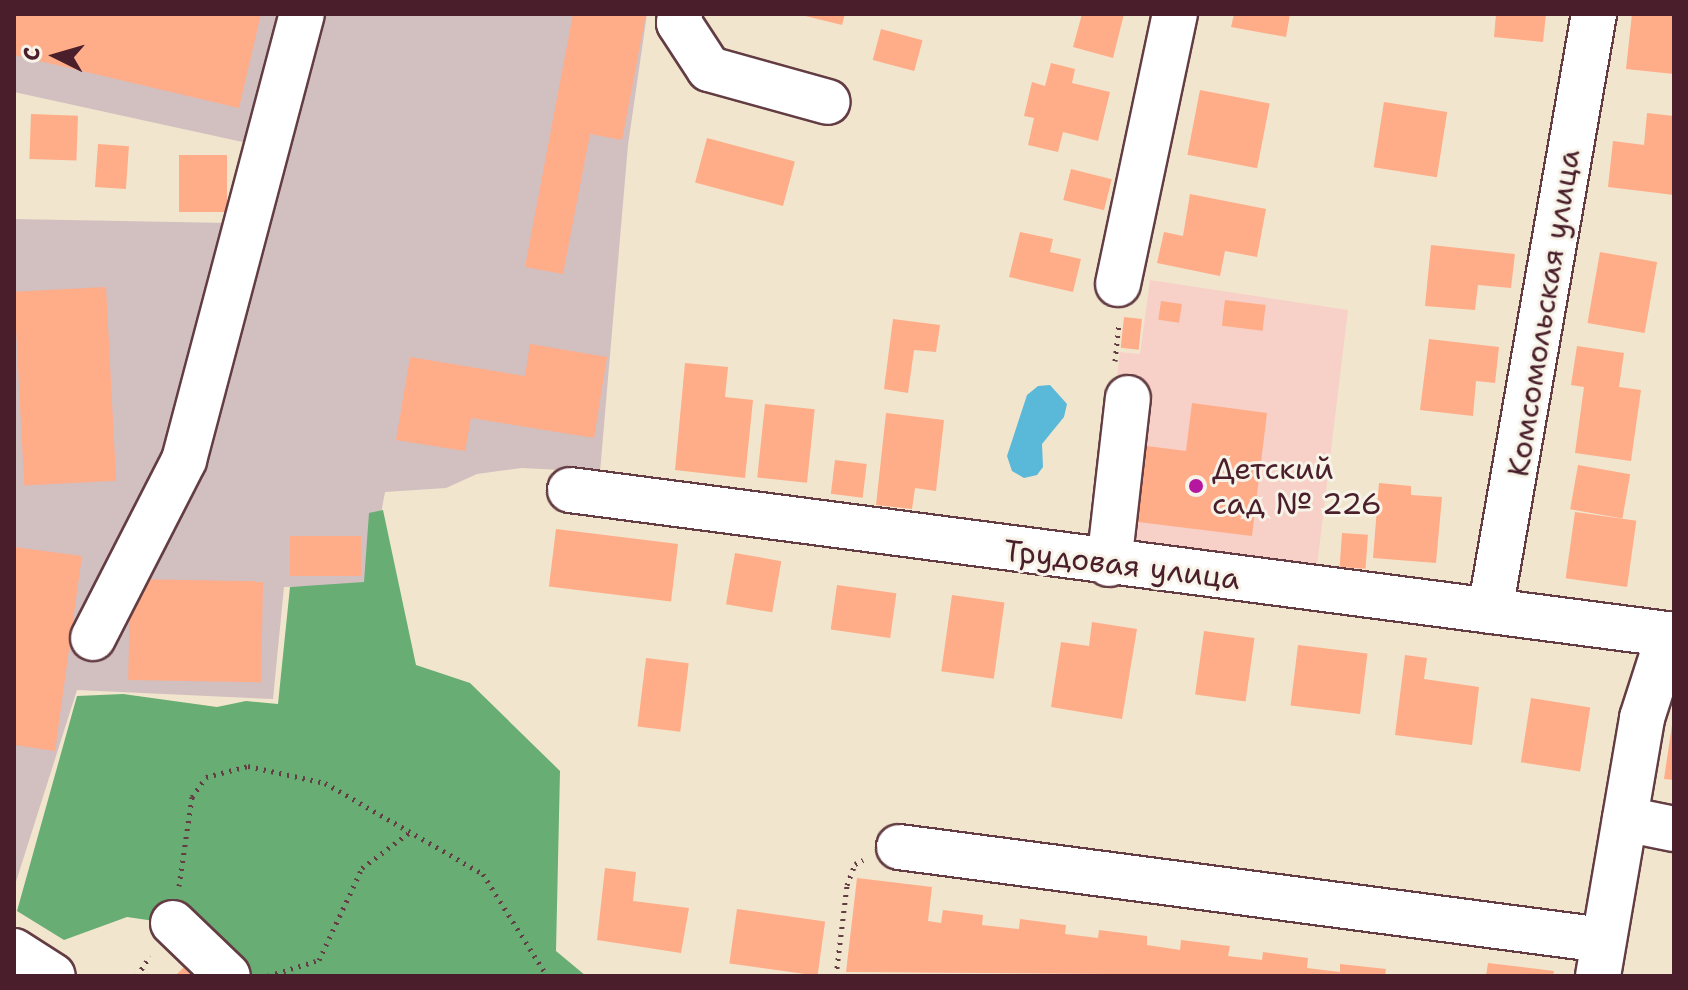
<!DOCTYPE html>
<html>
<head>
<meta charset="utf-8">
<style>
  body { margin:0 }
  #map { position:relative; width:1688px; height:990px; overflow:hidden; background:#f1e6cd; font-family:"Shantell Sans",sans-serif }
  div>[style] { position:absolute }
  .built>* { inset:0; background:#f7d1c7 }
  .industrial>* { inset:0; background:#d2bfc0 }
  .forest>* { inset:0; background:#68ad73 }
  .water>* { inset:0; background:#5ab8d9 }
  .building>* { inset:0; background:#ffac89; transform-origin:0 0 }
  .path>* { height:5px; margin-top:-2.5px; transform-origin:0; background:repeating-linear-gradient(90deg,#633d43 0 2px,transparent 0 8px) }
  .roads { filter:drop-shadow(2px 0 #633d43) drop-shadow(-2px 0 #633d43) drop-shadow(0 2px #633d43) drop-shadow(0 -2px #633d43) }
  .minor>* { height:44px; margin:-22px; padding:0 22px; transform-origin:22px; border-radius:22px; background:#fff }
  .dots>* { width:22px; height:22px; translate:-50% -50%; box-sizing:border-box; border:4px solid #f7f3e8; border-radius:50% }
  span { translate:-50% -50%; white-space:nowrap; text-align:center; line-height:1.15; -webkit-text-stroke:6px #f7f3e8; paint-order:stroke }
  .street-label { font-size:30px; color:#4a1f2b }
  .poi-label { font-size:30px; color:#4a1f2b }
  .left { translate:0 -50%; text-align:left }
  .frame { position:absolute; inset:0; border:16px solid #4a1f2b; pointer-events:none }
  .north { position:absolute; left:16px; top:16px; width:80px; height:80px; -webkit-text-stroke:6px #f7f3e8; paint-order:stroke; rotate:275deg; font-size:22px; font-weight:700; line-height:32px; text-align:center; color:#4a1f2b }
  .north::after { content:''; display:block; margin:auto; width:28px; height:36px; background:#4a1f2b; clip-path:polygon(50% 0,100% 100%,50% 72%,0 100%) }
</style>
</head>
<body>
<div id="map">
  <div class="built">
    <div style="clip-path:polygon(1150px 280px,1348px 310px,1317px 566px,1097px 541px,1120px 352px,1140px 354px)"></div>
  </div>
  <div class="industrial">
    <div style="clip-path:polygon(14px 14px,647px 14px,628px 145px,600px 472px,522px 468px,477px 474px,446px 488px,385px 492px,368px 585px,284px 587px,273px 699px,77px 690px,14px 888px,14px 219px,229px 223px,247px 143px,14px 92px)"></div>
  </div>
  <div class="forest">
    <div style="clip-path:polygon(383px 510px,416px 665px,470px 683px,560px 771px,556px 951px,586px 976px,241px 976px,189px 926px,127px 917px,64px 940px,17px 911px,77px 696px,123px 694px,217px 707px,246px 701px,278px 704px,290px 587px,364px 582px,369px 513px)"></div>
  </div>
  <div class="water">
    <div style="clip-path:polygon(1050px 385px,1067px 404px,1064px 417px,1042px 444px,1043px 467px,1037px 475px,1024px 478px,1012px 471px,1007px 456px,1027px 395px,1038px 386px)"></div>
  </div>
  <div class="building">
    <div style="clip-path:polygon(14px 14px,261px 14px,239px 108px,14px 55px)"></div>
    <div style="clip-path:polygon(573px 14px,646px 14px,622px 140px,590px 134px,563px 274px,525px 267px)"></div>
    <div style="clip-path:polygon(797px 14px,845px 14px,842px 25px)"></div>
    <div style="clip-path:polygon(1082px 14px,1124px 14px,1113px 58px,1073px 47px)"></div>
    <div style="clip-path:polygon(1234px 14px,1290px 14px,1286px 37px,1231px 27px)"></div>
    <div style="clip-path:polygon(1496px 14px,1546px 14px,1543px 42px,1494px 37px)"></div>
    <div style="clip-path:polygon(1632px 14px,1674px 14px,1674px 74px,1626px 69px)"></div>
    <div style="left:881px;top:29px;width:43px;height:32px;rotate:15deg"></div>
    <div style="clip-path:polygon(1051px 63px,1075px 69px,1072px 83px,1110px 92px,1098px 141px,1063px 132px,1058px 152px,1028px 145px,1034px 118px,1024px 116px,1032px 82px,1045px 86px)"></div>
    <div style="left:1200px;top:90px;width:71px;height:66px;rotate:11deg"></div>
    <div style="left:1384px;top:102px;width:64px;height:66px;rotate:9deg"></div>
    <div style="clip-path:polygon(1647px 113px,1674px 116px,1674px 195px,1608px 187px,1613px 141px,1644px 145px)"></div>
    <div style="left:31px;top:114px;width:47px;height:45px;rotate:2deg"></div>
    <div style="left:707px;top:138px;width:91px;height:46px;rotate:15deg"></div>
    <div style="left:98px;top:144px;width:31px;height:43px;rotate:4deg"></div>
    <div style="left:179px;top:155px;width:48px;height:57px"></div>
    <div style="left:1071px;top:169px;width:42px;height:32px;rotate:14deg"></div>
    <div style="clip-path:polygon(1190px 194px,1266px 209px,1257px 257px,1225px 251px,1220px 276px,1157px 263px,1164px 232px,1183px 236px)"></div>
    <div style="clip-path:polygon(1020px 232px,1053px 239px,1050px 252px,1081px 259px,1073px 292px,1009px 277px)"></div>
    <div style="clip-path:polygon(1431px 245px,1515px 254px,1511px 288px,1478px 285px,1475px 310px,1425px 306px)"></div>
    <div style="left:1600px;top:252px;width:58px;height:72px;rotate:10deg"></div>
    <div style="left:106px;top:287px;width:194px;height:92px;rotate:87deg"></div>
    <div style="left:1225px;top:300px;width:41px;height:26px;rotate:7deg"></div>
    <div style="left:1161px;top:301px;width:21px;height:19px;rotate:8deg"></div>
    <div style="left:1124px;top:317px;width:18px;height:31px;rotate:6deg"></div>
    <div style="clip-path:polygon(893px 319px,940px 325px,936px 352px,914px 350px,908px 393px,884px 389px)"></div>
    <div style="clip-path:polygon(1429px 339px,1499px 347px,1495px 383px,1476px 381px,1473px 416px,1420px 410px)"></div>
    <div style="clip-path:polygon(530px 344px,607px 357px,594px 438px,471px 418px,465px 451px,396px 440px,410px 357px,525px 376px)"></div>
    <div style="clip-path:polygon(1577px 346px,1624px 353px,1619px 387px,1641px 390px,1631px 461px,1575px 453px,1584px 387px,1571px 385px)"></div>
    <div style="clip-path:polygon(685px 363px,728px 367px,725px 397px,753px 400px,745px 478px,675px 470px)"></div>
    <div style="clip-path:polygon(1192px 403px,1267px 413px,1252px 536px,1130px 521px,1139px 445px,1186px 451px)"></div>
    <div style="left:765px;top:404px;width:50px;height:74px;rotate:6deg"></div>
    <div style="clip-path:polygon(886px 413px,944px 420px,936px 491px,915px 488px,912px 509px,876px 505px)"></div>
    <div style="left:835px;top:460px;width:32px;height:34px;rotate:7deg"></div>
    <div style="left:1578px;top:465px;width:53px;height:45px;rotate:10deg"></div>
    <div style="clip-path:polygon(1379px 483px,1411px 486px,1411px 495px,1442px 497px,1436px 563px,1373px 558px)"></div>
    <div style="left:1575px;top:512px;width:62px;height:67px;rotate:8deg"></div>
    <div style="left:556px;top:529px;width:123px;height:58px;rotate:7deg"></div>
    <div style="left:1342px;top:533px;width:26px;height:34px;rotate:4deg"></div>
    <div style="left:361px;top:536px;width:40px;height:71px;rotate:90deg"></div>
    <div style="clip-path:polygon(14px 547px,82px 556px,55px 751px,14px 745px)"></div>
    <div style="left:735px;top:553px;width:47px;height:52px;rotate:10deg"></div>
    <div style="left:130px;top:579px;width:133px;height:101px;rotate:1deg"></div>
    <div style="left:837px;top:585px;width:60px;height:45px;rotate:8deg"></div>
    <div style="left:952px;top:595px;width:53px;height:77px;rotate:8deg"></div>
    <div style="clip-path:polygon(1092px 622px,1137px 629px,1122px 719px,1051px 707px,1061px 642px,1089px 646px)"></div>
    <div style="left:1204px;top:631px;width:51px;height:64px;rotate:8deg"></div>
    <div style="left:1298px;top:645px;width:70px;height:61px;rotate:7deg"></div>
    <div style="clip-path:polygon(1405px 655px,1427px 658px,1424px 679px,1479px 687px,1472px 745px,1395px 735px)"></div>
    <div style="left:646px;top:658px;width:43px;height:69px;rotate:7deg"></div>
    <div style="left:1531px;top:698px;width:60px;height:65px;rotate:9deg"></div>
    <div style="clip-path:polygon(1672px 725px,1674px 726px,1674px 780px,1664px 779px)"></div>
    <div style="clip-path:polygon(605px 868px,636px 872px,633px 901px,689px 908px,681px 953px,597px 940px)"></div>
    <div style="clip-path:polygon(857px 878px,932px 887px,928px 921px,941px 923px,943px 910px,983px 915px,982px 925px,1019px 929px,1020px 919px,1066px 925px,1065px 934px,1098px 938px,1099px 930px,1147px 936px,1147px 945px,1180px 950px,1181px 940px,1230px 946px,1228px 956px,1262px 960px,1263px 952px,1308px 958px,1307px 968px,1340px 972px,1340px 964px,1386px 969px,1385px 976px,846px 972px)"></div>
    <div style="left:737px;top:909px;width:89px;height:55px;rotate:8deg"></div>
    <div style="clip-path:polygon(193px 958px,211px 976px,175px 976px)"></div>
    <div style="clip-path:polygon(1488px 963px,1554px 971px,1553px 976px,1486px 976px)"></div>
  </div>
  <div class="path">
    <div style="left:1115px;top:361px;width:38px;rotate:-84deg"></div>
    <div style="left:179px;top:886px;width:90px;rotate:-81.7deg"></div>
    <div style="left:192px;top:797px;width:24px;rotate:-55deg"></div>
    <div style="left:206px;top:777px;width:43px;rotate:-14.7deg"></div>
    <div style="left:248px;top:766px;width:79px;rotate:12.4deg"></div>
    <div style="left:325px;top:783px;width:182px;rotate:29.9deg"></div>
    <div style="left:483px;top:874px;width:120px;rotate:57.9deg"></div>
    <div style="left:137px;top:976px;width:24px;rotate:-57deg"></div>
    <div style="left:268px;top:976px;width:53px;rotate:-17.4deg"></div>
    <div style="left:319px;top:960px;width:102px;rotate:-64.9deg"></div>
    <div style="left:362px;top:868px;width:60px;rotate:-36.9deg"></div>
    <div style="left:836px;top:976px;width:92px;rotate:-83.1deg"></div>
    <div style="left:847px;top:885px;width:22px;rotate:-69deg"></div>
    <div style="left:855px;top:864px;width:9px;rotate:-27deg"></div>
  </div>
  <div class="roads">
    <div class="minor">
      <div style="left:680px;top:14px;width:9px;rotate:96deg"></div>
      <div style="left:679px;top:23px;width:55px;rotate:56.9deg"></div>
      <div style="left:709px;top:69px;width:123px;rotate:15.5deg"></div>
      <div style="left:1118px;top:284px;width:276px;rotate:-78.1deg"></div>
      <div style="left:570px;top:490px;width:1113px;rotate:7.48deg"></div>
      <div style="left:1109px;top:564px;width:167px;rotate:-83.5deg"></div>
      <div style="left:1490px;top:611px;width:606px;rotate:-80.12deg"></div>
      <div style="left:93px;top:638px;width:200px;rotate:-62.9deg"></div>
      <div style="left:184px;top:460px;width:461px;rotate:-75.2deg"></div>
      <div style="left:1625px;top:819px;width:50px;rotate:11.5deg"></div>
      <div style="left:899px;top:847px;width:710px;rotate:7.53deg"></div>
      <div style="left:173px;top:923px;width:76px;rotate:43.9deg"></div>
      <div style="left:14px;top:951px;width:46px;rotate:32.7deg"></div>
      <div style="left:1598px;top:976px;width:262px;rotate:-80.3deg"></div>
      <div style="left:1642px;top:718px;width:88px;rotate:-72.2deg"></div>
    </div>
  </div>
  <div class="dots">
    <div style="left:1196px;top:486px;background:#b5179e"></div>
  </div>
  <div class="street-label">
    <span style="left:1544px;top:313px;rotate:-81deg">Комсомольская улица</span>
    <span style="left:1122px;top:565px;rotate:7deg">Трудовая улица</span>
  </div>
  <div class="poi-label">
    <span class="left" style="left:1212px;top:486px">Детский<br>сад № 226</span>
  </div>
  <div class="frame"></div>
  <div class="north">С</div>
</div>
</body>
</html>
